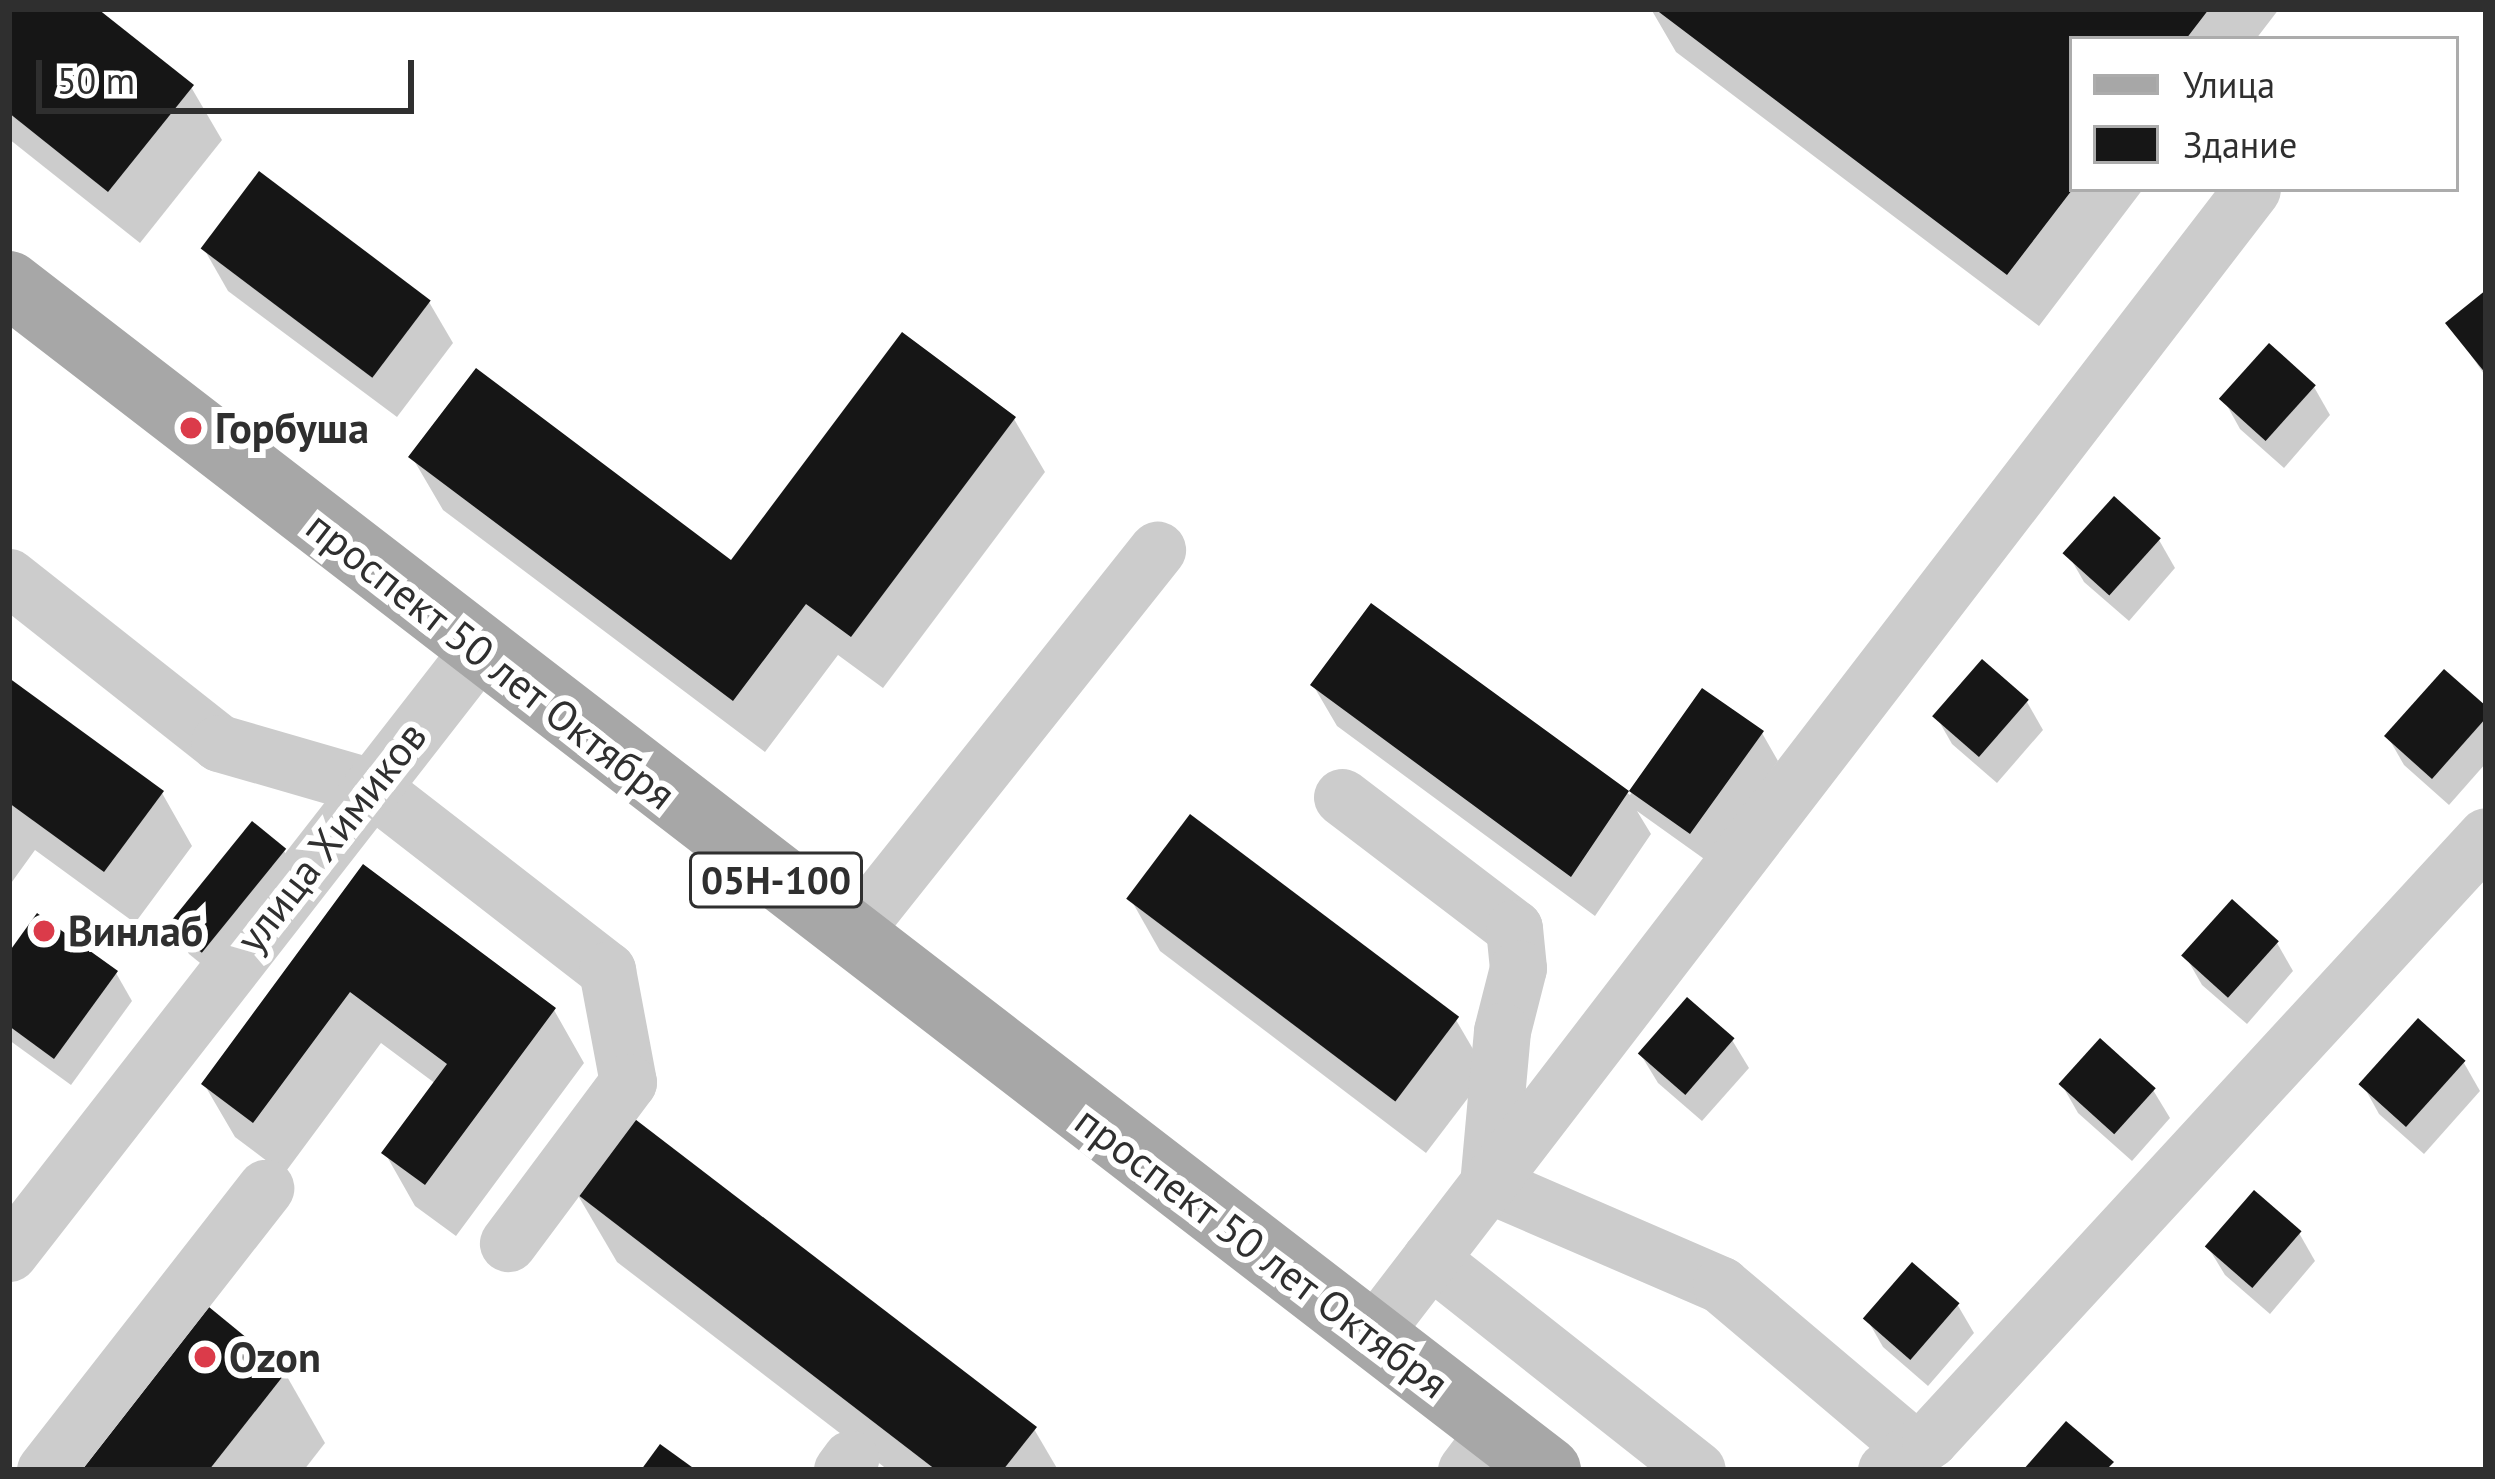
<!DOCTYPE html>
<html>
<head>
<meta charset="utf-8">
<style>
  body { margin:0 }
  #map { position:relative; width:2495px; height:1479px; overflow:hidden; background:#fff; font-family:"PT Sans",sans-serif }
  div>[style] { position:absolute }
  .shadow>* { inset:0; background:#0003 }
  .building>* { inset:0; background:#161616; transform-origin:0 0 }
  .minor>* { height:57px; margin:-28.5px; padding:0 28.5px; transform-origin:28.5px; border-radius:28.5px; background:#ccc }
  .major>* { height:66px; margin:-33px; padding:0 33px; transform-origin:33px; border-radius:33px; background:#a7a7a7 }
  .dots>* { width:33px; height:33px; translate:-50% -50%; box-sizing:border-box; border:6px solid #fff; border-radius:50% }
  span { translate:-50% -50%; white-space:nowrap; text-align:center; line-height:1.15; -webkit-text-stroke:12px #fff; paint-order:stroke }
  .shield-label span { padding:3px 9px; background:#fff; border:3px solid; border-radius:9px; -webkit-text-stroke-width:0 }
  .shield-label { font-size:39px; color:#2f2f2f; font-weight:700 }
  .poi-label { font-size:42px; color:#2f2f2f; font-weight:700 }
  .left { translate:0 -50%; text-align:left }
  .street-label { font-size:42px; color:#2f2f2f }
  .frame { position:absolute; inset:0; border:12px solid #2f2f2f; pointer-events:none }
  .legend { position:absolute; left:2069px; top:36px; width:390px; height:156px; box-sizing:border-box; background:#fff; border:3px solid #acacac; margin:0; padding:15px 21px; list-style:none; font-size:36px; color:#2f2f2f }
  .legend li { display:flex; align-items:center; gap:24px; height:60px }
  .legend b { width:60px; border:3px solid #acacac }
  .scale { position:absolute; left:36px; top:60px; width:378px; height:54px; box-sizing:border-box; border:6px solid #2f2f2f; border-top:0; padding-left:15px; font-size:36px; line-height:42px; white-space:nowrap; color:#2f2f2f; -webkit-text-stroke:9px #fff; paint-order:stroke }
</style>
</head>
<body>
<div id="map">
  <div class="shadow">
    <div style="clip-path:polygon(9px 9px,93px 9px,191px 87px,222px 140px,140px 243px,9px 139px)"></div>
    <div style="clip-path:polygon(1651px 9px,2279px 9px,2256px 39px,2072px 39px,2072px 189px,2143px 189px,2039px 326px,1676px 52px)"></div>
    <div style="clip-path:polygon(204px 249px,429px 302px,453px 343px,397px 417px,228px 291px)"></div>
    <div style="clip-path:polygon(2486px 294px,2486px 377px,2449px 323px)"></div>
    <div style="clip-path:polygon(2314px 387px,2330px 415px,2284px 468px,2240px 429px,2224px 400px)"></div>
    <div style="clip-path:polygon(1014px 419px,1045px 472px,883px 688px,838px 655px,765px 752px,443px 510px,412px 457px,732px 564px)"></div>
    <div style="clip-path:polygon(2159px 540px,2175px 568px,2129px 621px,2084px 582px,2068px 554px)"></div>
    <div style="clip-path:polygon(1371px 607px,1630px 795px,1703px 692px,1762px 733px,1778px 761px,1707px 861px,1637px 811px,1651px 834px,1595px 916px,1337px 726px,1313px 685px)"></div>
    <div style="clip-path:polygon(9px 681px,162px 793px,192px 846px,135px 923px,35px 850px,9px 886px)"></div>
    <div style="clip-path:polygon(2027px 702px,2043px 730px,1997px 783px,1952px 744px,1936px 716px)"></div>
    <div style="clip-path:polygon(2486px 710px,2486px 763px,2449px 805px,2404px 765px,2388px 737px)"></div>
    <div style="clip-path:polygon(284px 851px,300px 879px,221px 980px,189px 954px,172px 926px)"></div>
    <div style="clip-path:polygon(364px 869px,554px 1010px,584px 1063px,456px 1236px,415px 1206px,385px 1153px,436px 1084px,381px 1043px,284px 1174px,235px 1137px,204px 1084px)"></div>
    <div style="clip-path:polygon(1130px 898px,1456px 1020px,1487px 1073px,1426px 1153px,1160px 951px)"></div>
    <div style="clip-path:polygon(2277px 943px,2293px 971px,2247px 1024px,2202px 985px,2186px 957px)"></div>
    <div style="clip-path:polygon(9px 957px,116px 973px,132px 1001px,71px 1085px,9px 1040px)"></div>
    <div style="clip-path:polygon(1732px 1040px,1749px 1068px,1702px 1121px,1658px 1083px,1641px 1055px)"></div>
    <div style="clip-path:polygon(2464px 1063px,2480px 1091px,2424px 1154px,2379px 1114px,2363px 1085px)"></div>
    <div style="clip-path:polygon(2062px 1085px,2153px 1090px,2170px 1118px,2132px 1161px,2078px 1113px)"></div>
    <div style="clip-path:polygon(576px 1192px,1034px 1429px,1058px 1470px,888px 1470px,617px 1262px)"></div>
    <div style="clip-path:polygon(2299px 1233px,2315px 1261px,2270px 1314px,2225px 1275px,2208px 1247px)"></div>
    <div style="clip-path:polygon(1957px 1304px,1974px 1333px,1928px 1386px,1883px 1347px,1867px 1319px)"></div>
    <div style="clip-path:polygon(285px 1373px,325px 1443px,304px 1470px,86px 1470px)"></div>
  </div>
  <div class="building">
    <div style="clip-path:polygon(9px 9px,98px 9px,194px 85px,108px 192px,9px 113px)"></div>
    <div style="clip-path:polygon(1655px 9px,2209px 9px,2186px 39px,2072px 39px,2072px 190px,2007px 275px)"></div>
    <div style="left:259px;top:171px;width:215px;height:97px;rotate:37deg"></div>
    <div style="clip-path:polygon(2486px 290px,2486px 374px,2445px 323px)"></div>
    <div style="clip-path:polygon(902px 332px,1016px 417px,851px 637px,806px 604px,733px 701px,408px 457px,476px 368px,731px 560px)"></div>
    <div style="left:2269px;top:343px;width:63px;height:75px;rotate:42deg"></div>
    <div style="left:2114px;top:496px;width:63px;height:77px;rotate:42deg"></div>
    <div style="clip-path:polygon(1371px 603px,1629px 791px,1702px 688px,1764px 731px,1690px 834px,1629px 791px,1571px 877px,1310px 685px)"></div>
    <div style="left:1982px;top:659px;width:62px;height:76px;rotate:41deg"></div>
    <div style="clip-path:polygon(2444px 669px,2486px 706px,2486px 718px,2432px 779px,2384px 736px)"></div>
    <div style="clip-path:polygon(9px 678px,164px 791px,104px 872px,9px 803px)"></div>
    <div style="left:1190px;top:814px;width:337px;height:106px;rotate:37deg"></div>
    <div style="left:252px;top:821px;width:44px;height:134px;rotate:39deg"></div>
    <div style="clip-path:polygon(363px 864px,556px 1008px,425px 1185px,381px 1153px,447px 1064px,350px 992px,253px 1123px,201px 1084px)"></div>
    <div style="left:2232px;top:899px;width:63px;height:76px;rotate:42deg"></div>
    <div style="clip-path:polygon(37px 913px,118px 971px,54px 1059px,9px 1026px,9px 952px)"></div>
    <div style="left:1687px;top:997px;width:63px;height:75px;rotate:41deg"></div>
    <div style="left:2418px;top:1018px;width:64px;height:89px;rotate:42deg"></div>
    <div style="left:2100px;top:1038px;width:75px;height:62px;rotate:42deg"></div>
    <div style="clip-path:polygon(631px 1116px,1037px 1427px,1003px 1470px,936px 1470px,573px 1191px)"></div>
    <div style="left:2254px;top:1190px;width:63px;height:75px;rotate:41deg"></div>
    <div style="left:1912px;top:1262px;width:63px;height:75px;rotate:41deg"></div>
    <div style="clip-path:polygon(209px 1307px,287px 1371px,209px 1470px,82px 1470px)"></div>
    <div style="clip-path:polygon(2066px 1421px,2114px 1462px,2106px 1470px,2023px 1470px)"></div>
    <div style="clip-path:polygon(660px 1444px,696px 1470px,641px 1470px)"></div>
  </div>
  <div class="minor">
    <div style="left:9px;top:577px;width:268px;rotate:38.3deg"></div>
    <div style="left:219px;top:743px;width:158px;rotate:16.1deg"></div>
    <div style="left:371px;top:787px;width:299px;rotate:37.8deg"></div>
    <div style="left:607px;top:970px;width:114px;rotate:79.4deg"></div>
    <div style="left:628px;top:1082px;width:201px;rotate:126.7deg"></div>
    <div style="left:1342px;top:797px;width:216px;rotate:37.3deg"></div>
    <div style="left:1514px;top:928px;width:40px;rotate:84.3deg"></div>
    <div style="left:1518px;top:968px;width:65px;rotate:104.3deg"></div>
    <div style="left:1502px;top:1031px;width:154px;rotate:95.2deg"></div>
    <div style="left:1488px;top:1184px;width:254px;rotate:23.4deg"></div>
    <div style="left:1721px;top:1285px;width:254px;rotate:40.2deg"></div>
    <div style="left:849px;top:937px;width:495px;rotate:-51.5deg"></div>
    <div style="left:9px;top:1253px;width:763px;rotate:-52.08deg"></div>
    <div style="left:1430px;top:1259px;width:340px;rotate:38.3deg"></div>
    <div style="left:1371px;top:1336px;width:1446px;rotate:-52.47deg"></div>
    <div style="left:45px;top:1470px;width:358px;rotate:-52deg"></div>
    <div style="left:842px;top:1470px;width:14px;rotate:-54deg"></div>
    <div style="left:1466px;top:1470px;width:50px;rotate:-53.1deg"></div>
    <div style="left:1886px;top:1470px;width:54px;rotate:-35.2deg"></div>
    <div style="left:1930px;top:1439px;width:820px;rotate:-47.32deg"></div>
  </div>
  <div class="major">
    <div style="left:9px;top:284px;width:1943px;rotate:37.62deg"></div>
  </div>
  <div class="dots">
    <div style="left:191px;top:428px;background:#db3b4a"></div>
    <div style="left:44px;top:931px;background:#db3b4a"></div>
    <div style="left:205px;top:1357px;background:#db3b4a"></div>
  </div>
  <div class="shield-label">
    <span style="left:776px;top:880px">05Н-100</span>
  </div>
  <div class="poi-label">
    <span class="left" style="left:215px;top:428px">Горбуша</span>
    <span class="left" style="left:68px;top:931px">Винлаб</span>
    <span class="left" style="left:229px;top:1357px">Ozon</span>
  </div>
  <div class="street-label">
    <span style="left:491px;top:660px;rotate:38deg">проспект 50 лет Октября</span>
    <span style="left:331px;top:837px;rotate:-52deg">улица Химиков</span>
    <span style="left:1262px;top:1252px;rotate:37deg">проспект 50 лет Октября</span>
  </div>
  <div class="frame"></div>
  <ul class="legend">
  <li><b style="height:15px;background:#a7a7a7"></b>Улица</li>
  <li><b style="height:33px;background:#161616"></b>Здание</li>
  </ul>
  <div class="scale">50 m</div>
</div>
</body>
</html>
